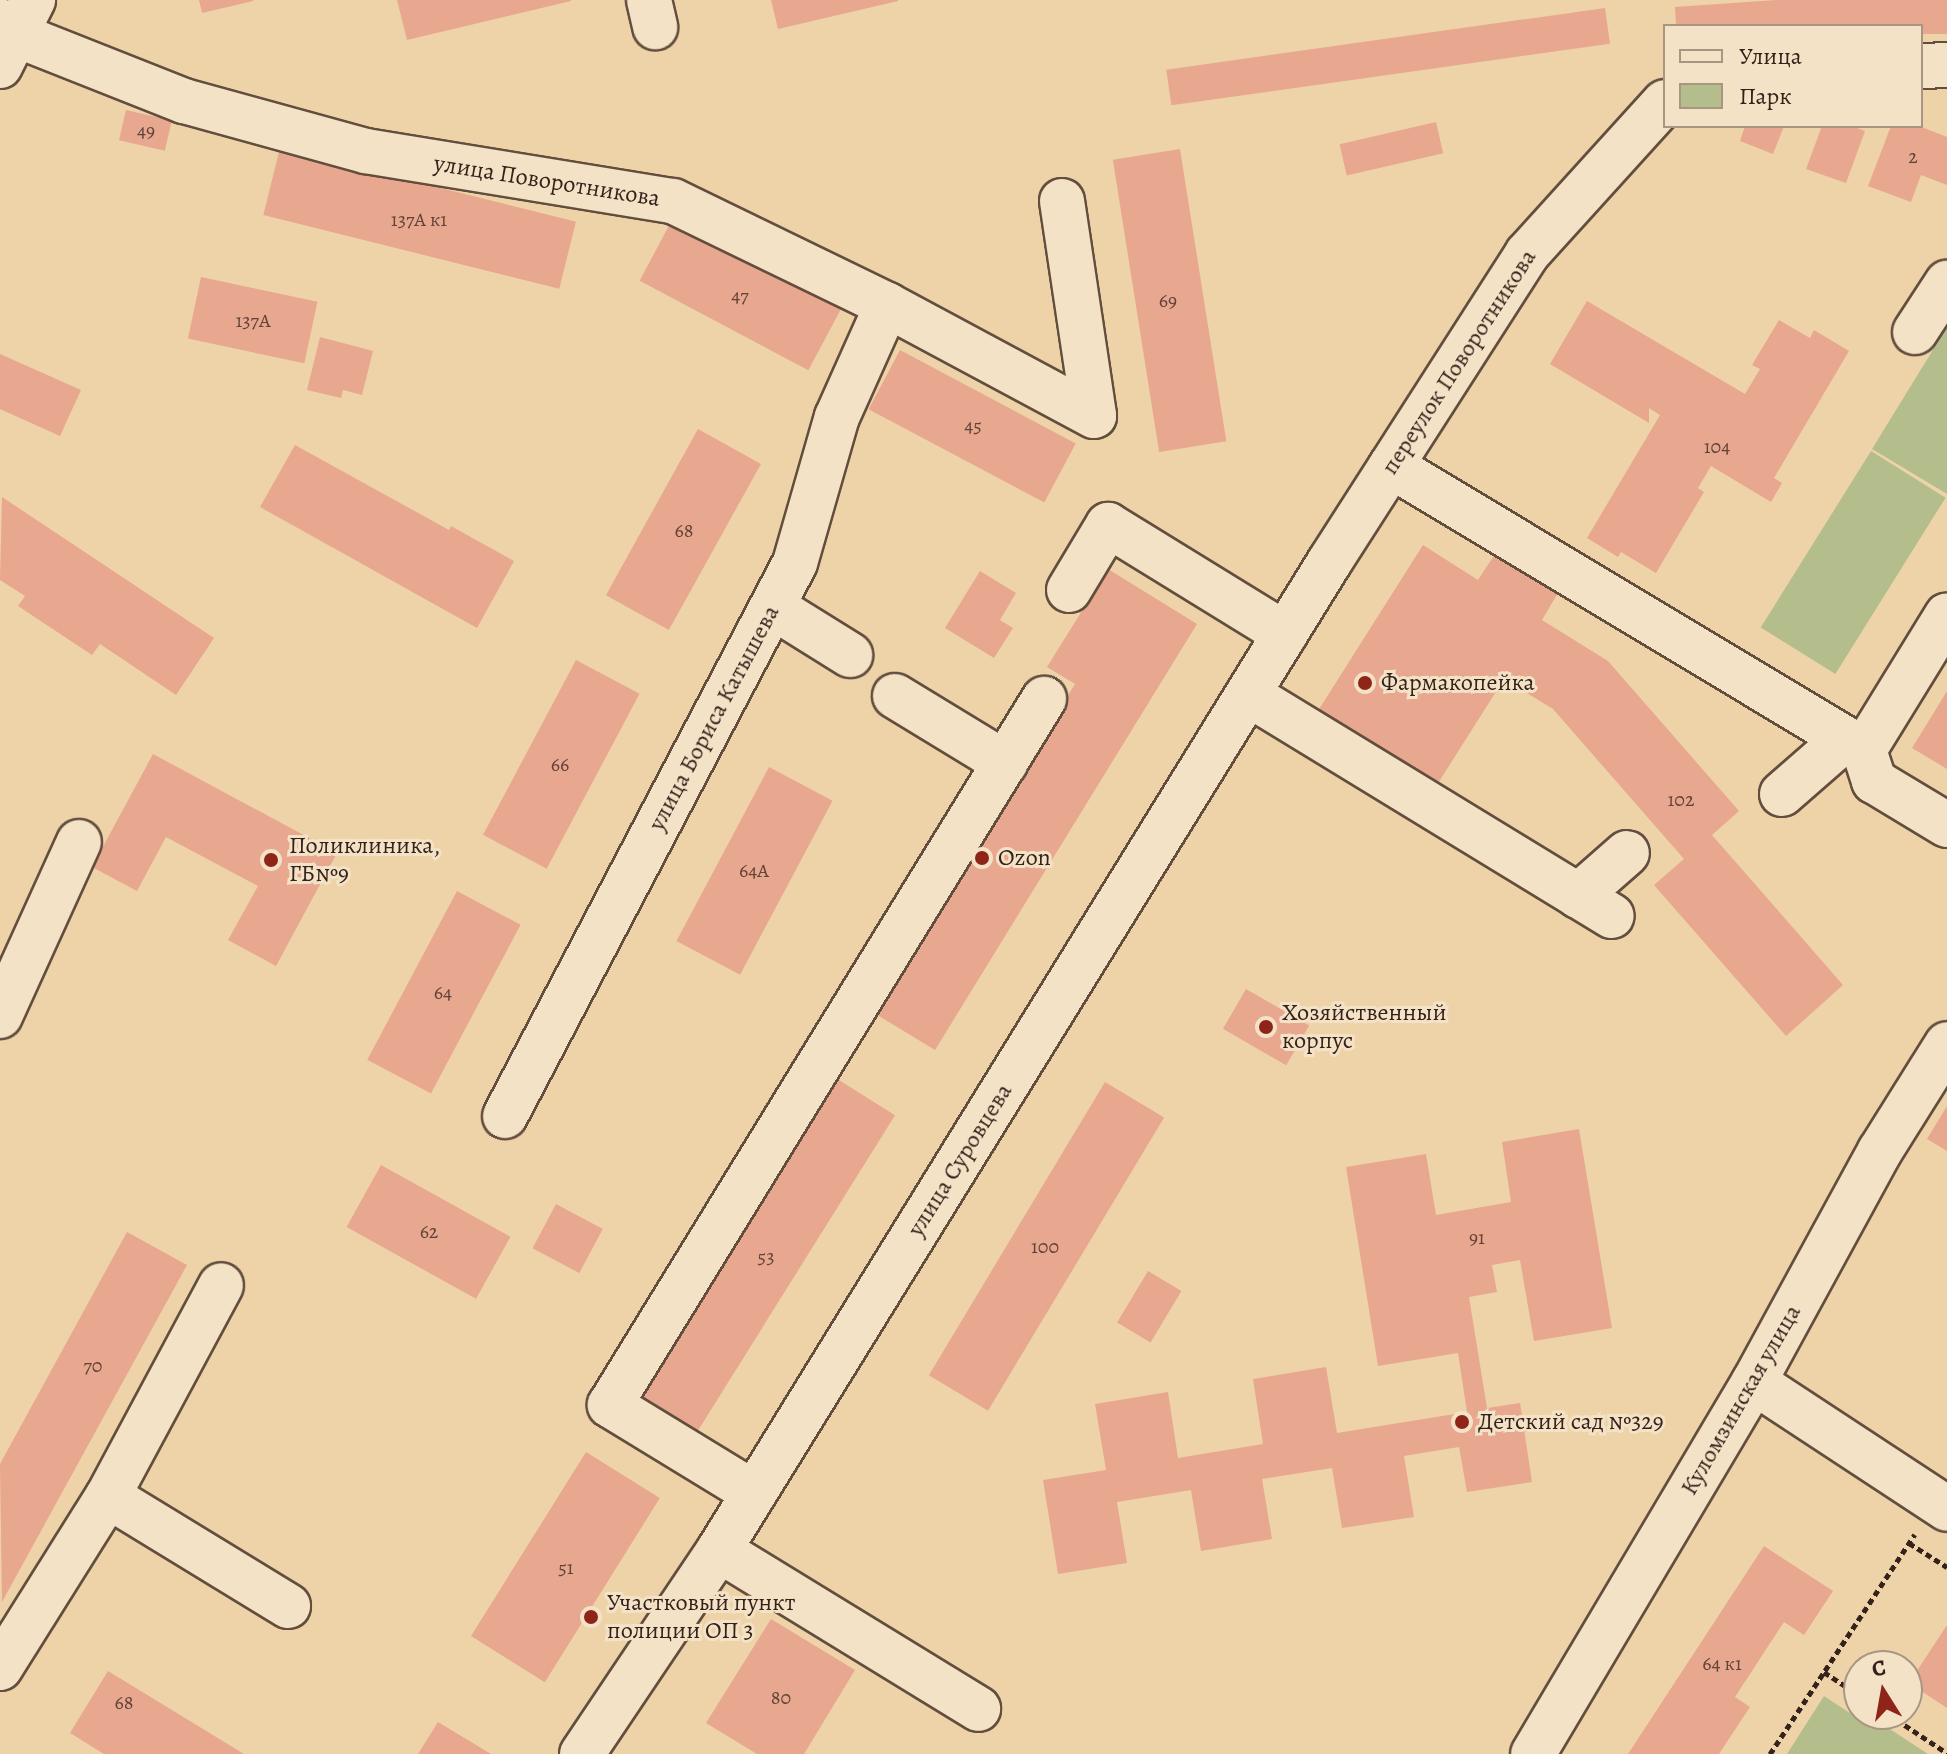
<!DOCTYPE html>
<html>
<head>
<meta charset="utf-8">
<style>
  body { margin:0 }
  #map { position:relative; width:1947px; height:1754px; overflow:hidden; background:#eed3a9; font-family:Alegreya,serif }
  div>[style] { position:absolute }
  .green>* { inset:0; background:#b4be8c; transform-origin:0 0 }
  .building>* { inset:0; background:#e8a78f; transform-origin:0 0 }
  .path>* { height:5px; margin-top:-2.5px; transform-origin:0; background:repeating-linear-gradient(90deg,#35221b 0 6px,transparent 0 10px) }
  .roads { filter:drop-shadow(2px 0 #634e3e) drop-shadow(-2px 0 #634e3e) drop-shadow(0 2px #634e3e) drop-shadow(0 -2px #634e3e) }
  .minor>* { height:44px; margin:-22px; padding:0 22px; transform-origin:22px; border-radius:22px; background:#f4e2c7 }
  .dots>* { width:22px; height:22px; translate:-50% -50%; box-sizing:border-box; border:4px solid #f4e2c7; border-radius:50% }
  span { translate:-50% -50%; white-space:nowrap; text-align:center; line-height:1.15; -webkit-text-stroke:6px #f4e2c7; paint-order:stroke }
  .number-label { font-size:20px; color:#624338 }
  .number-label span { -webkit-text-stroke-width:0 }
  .street-label { font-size:24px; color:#35221b }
  .poi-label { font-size:24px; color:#35221b }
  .left { translate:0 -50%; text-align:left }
  .legend { position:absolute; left:1663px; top:24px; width:260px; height:104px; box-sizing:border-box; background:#f4e2c7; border:2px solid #a89582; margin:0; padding:10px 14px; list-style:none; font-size:24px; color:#35221b }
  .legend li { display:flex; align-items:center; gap:16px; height:40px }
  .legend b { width:40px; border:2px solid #a89582 }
  .north { position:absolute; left:1843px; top:1650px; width:80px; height:80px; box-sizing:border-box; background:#f4e2c7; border:2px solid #a89582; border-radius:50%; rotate:349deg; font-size:22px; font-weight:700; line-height:32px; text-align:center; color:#35221b }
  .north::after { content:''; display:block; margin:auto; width:28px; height:36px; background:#8f2418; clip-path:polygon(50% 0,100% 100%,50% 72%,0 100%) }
</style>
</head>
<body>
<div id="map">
  <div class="green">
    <div style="clip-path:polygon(1947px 327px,1947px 494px,1872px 449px)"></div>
    <div style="left:1871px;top:451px;width:88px;height:208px;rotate:32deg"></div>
    <div style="clip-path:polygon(1824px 1696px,1862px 1721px,1867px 1714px,1928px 1754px,1787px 1754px)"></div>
  </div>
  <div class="building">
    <div style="clip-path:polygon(199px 0,253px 0,253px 1px,202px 13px)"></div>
    <div style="clip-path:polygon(397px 0,571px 0,571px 1px,407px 40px)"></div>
    <div style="clip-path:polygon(771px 0,898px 0,898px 1px,778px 29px)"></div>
    <div style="clip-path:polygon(1776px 0,1947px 0,1947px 34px,1921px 34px,1921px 26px,1676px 26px,1675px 7px)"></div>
    <div style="left:1605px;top:8px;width:36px;height:443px;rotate:82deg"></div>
    <div style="left:126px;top:110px;width:47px;height:31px;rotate:13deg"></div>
    <div style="left:1436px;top:122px;width:32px;height:99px;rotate:77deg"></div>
    <div style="clip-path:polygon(1745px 126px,1784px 126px,1773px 154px,1740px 141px)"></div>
    <div style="clip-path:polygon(1822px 126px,1852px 126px,1865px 131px,1846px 183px,1806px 169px)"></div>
    <div style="clip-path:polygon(1891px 126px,1919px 126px,1947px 137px,1947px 185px,1921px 175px,1911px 202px,1868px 186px)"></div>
    <div style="left:280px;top:148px;width:305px;height:69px;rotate:14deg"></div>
    <div style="left:1180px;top:149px;width:296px;height:68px;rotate:81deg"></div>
    <div style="left:673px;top:218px;width:191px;height:71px;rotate:28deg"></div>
    <div style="left:201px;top:277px;width:119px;height:63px;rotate:12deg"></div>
    <div style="clip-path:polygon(1587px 301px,1745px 394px,1760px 369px,1752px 365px,1779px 320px,1810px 338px,1814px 330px,1849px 351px,1774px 478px,1782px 483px,1771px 502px,1711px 466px,1698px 488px,1704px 492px,1656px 573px,1621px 552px,1618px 557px,1587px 538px,1660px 415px,1649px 408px,1649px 423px,1550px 364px)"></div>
    <div style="clip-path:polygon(320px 337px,373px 351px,362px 395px,343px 390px,341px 398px,307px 390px)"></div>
    <div style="left:900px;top:350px;width:199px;height:67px;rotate:28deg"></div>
    <div style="clip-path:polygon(0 354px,81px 390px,60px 436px,0 409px)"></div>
    <div style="left:698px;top:429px;width:72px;height:190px;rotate:29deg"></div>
    <div style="clip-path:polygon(295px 445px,449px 530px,451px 526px,514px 561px,477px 628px,260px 507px)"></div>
    <div style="clip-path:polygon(2px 497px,214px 638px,176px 695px,100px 644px,92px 655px,18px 606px,25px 596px,0 580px)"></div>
    <div style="clip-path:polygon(1423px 545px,1478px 580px,1495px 554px,1558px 593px,1542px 620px,1608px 661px,1739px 811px,1712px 835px,1843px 985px,1786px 1036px,1654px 885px,1684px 859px,1553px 709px,1504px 679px,1435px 788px,1316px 714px)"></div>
    <div style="clip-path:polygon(1108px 569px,1197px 624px,935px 1050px,874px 1013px,1075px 684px,1047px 667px)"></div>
    <div style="clip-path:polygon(980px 571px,1016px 593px,1000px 620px,1013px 628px,994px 658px,945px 628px)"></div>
    <div style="left:576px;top:660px;width:72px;height:198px;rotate:28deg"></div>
    <div style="clip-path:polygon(1947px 691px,1947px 769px,1912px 748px)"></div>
    <div style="clip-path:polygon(153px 754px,337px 853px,276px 966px,228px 940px,258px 886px,166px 837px,137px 891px,92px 867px)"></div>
    <div style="left:769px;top:767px;width:72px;height:197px;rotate:28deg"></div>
    <div style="left:457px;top:891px;width:72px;height:191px;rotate:28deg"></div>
    <div style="left:1246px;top:989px;width:73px;height:46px;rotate:30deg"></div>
    <div style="left:834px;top:1077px;width:72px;height:376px;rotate:32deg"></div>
    <div style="left:1105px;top:1082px;width:69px;height:342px;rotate:31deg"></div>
    <div style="clip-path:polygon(1947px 1106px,1947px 1151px,1927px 1139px)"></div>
    <div style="clip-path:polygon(1579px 1129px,1612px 1328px,1534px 1341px,1520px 1260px,1492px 1265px,1497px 1292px,1469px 1297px,1487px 1408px,1520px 1403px,1532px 1482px,1467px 1492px,1459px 1447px,1404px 1456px,1414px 1517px,1342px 1528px,1332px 1468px,1262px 1479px,1272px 1539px,1201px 1551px,1191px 1490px,1117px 1502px,1127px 1563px,1058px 1574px,1043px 1480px,1106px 1470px,1095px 1404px,1168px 1392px,1178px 1458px,1263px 1444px,1253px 1379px,1326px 1367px,1337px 1433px,1467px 1412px,1458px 1353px,1378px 1366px,1346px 1167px,1426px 1154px,1436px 1215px,1511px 1202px,1502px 1142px)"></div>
    <div style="left:381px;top:1165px;width:148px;height:71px;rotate:29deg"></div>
    <div style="left:556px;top:1204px;width:53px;height:50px;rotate:28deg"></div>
    <div style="clip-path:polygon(127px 1232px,187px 1265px,2px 1602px,0 1464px)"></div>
    <div style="left:1148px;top:1271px;width:39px;height:60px;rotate:31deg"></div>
    <div style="left:586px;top:1452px;width:87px;height:217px;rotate:32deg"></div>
    <div style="clip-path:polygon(1764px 1546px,1833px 1591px,1804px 1635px,1784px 1622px,1735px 1697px,1750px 1707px,1719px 1754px,1628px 1754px)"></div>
    <div style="clip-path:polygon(771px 1619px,855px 1670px,804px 1754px,757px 1754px,706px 1723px)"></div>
    <div style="clip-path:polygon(1947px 1625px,1947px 1708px,1909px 1683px)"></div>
    <div style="clip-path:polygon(108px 1671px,244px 1754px,104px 1754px,70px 1733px)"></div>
    <div style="clip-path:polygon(438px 1722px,491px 1754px,418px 1754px)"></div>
  </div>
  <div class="path">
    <div style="left:1909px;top:1543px;width:45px;rotate:32.3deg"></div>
    <div style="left:1824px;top:1672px;width:42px;rotate:33.3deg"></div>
    <div style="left:1888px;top:1714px;width:71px;rotate:33.5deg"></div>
    <div style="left:1770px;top:1754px;width:263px;rotate:-56.6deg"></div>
  </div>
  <div class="roads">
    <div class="minor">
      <div style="left:649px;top:0;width:28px;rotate:77deg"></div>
      <div style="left:0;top:21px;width:22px;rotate:39deg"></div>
      <div style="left:17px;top:35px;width:180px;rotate:21.6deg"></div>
      <div style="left:184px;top:101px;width:189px;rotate:15.4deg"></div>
      <div style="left:366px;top:151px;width:311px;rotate:9.3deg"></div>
      <div style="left:673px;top:201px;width:238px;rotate:25.9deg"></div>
      <div style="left:887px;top:305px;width:235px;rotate:28.2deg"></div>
      <div style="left:0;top:66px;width:74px;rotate:-63.4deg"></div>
      <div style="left:1921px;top:66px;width:26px;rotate:-2deg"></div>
      <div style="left:1062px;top:201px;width:217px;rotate:81.5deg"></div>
      <div style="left:1915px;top:332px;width:59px;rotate:-56.9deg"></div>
      <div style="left:1391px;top:466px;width:552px;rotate:30.98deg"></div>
      <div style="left:1864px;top:750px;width:33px;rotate:72deg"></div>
      <div style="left:1874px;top:781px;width:85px;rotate:31.1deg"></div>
      <div style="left:1069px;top:590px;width:76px;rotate:-59deg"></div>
      <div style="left:1108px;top:525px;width:208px;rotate:31.6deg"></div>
      <div style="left:773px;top:607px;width:91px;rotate:31.9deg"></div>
      <div style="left:1248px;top:694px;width:426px;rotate:31.4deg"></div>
      <div style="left:895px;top:696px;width:129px;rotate:31.3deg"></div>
      <div style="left:1864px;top:750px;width:158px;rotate:-58.4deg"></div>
      <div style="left:1782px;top:794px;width:84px;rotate:-41.1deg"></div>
      <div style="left:1578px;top:896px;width:65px;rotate:-41.3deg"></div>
      <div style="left:0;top:1016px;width:191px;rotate:-65.6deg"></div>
      <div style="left:505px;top:1116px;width:624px;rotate:-62.33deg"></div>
      <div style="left:795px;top:563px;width:152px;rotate:-74deg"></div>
      <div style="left:837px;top:417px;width:123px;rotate:-65.9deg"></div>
      <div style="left:1754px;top:1382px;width:231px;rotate:33.3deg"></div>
      <div style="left:754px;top:1493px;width:169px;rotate:-148.6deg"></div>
      <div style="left:610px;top:1405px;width:829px;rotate:-58.42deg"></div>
      <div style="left:108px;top:1496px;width:211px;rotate:31.4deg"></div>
      <div style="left:719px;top:1550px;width:304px;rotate:31.5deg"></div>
      <div style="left:0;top:1668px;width:203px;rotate:-57.9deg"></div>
      <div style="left:108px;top:1496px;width:239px;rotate:-61.8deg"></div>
      <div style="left:582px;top:1754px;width:246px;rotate:-56.1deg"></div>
      <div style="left:719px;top:1550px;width:1163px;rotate:-58.29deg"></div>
      <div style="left:1330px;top:561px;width:365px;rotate:-57.3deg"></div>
      <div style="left:1527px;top:254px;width:205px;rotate:-47.8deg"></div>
      <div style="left:1533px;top:1754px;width:433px;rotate:-59.3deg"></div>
      <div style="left:1754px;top:1382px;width:263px;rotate:-61.4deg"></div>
      <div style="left:1880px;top:1151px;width:126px;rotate:-57.9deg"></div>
    </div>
  </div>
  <div class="dots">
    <div style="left:1365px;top:683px;background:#8f2418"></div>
    <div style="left:982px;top:858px;background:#8f2418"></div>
    <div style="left:271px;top:860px;background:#8f2418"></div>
    <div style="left:1266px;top:1027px;background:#8f2418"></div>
    <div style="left:1462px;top:1422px;background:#8f2418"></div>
    <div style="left:591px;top:1617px;background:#8f2418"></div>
  </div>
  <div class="number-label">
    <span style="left:146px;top:130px">49</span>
    <span style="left:1913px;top:156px">2</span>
    <span style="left:419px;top:219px">137А к1</span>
    <span style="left:740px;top:295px">47</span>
    <span style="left:1168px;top:300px">69</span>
    <span style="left:253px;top:320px">137А</span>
    <span style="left:973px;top:425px">45</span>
    <span style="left:1717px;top:446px">104</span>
    <span style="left:684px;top:530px">68</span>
    <span style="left:560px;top:764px">66</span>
    <span style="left:1681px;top:799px">102</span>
    <span style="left:754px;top:870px">64А</span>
    <span style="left:443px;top:992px">64</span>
    <span style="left:429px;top:1231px">62</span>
    <span style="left:1477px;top:1237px">91</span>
    <span style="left:1045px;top:1246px">100</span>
    <span style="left:766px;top:1256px">53</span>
    <span style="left:93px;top:1365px">70</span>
    <span style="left:566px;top:1567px">51</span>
    <span style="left:1722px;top:1663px">64 к1</span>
    <span style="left:781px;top:1697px">80</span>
    <span style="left:124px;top:1702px">68</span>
  </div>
  <div class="street-label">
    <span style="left:547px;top:181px;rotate:9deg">улица Поворотникова</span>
    <span style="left:1459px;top:362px;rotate:-57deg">переулок Поворотникова</span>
    <span style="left:714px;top:718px;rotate:-62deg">улица Бориса Катышева</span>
    <span style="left:960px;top:1160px;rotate:-58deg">улица Суровцева</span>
    <span style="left:1741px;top:1400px;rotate:-60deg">Куломзинская улица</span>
  </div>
  <div class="poi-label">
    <span class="left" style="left:1381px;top:683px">Фармакопейка</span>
    <span class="left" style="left:289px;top:860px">Поликлиника,<br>ГБ№9</span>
    <span class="left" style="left:998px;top:858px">Ozon</span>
    <span class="left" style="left:1282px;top:1027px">Хозяйственный<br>корпус</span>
    <span class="left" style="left:1478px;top:1422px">Детский сад №329</span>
    <span class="left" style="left:607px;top:1617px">Участковый пункт<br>полиции ОП 3</span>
  </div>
  <ul class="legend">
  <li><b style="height:10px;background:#f4e2c7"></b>Улица</li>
  <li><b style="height:22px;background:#b4be8c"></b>Парк</li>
  </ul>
  <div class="north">С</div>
</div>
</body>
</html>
